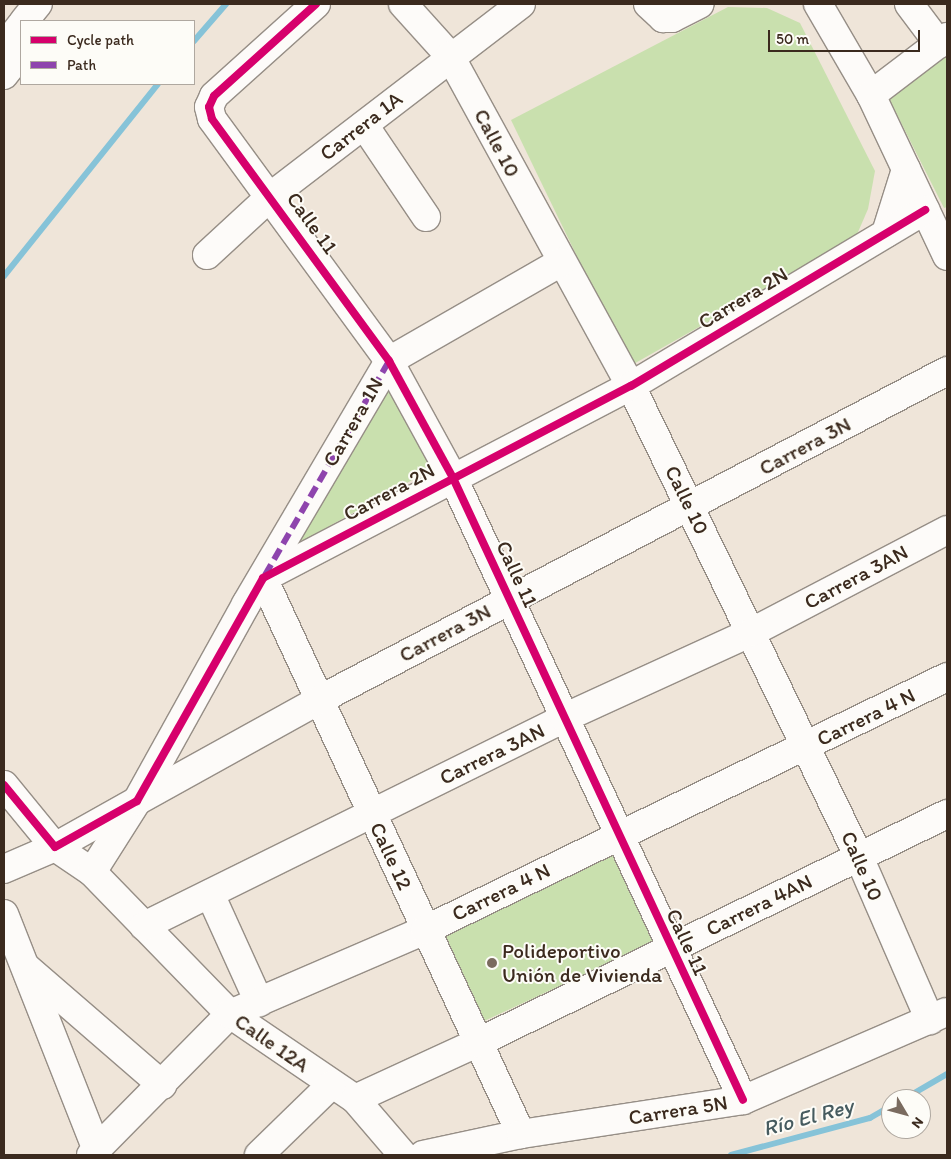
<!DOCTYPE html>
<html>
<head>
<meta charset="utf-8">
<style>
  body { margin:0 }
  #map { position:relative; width:951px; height:1159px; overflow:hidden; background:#efe5d9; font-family:Itim,sans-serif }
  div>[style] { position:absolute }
  .green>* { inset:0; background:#c9e0ae; transform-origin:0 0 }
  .stream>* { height:6px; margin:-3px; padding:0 3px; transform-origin:3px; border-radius:3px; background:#86c3d8 }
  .roads { filter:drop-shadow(1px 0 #968e86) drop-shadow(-1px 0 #968e86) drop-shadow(0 1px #968e86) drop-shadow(0 -1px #968e86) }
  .minor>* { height:28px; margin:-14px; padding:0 14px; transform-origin:14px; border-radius:14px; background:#fdfbf9 }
  .quiet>* { height:6px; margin-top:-3px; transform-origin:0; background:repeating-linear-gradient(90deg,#8e44ad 0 12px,transparent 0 18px) }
  .cycleway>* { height:8px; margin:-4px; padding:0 4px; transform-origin:4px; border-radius:4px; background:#d6006c }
  .dots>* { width:14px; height:14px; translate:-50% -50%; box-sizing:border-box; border:2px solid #fdfcf7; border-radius:50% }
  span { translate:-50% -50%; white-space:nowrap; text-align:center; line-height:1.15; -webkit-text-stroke:4px #fdfcf7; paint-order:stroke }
  .street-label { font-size:21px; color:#3b2a1e }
  .poi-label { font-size:21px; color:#3b2a1e }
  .left { translate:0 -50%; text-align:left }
  .water-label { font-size:22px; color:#465b5f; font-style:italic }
  .frame { position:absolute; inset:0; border:5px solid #3b2a1e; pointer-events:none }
  .legend { position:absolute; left:20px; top:20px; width:175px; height:65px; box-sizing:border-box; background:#fdfcf7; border:1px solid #afa8a0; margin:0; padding:6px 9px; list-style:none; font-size:15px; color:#3b2a1e }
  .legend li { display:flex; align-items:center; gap:10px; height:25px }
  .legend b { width:25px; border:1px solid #afa8a0 }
  .north { position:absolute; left:881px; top:1089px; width:50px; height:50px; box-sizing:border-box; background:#fdfcf7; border:1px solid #afa8a0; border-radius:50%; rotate:127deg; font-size:14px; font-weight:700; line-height:20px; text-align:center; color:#3b2a1e }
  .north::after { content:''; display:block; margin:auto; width:18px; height:22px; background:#7a6b5f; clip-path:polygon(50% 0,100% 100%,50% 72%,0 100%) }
  .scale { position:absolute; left:768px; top:30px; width:152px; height:22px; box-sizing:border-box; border:2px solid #3b2a1e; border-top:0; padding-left:6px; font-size:15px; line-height:18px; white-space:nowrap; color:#3b2a1e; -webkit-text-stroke:4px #fdfcf7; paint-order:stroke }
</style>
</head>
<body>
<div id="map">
  <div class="green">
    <div style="clip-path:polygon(728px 7px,767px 8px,800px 23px,875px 171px,868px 209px,855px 239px,630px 366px,511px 120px)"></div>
    <div style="clip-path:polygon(947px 52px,947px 207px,944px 208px,888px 97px)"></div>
    <div style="clip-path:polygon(388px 379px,432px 469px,290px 548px)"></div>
    <div style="left:613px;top:844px;width:106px;height:198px;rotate:65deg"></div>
  </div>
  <div class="stream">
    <div style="left:194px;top:41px;width:49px;rotate:-49.1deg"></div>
    <div style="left:4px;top:276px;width:246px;rotate:-51.3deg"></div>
    <div style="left:904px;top:1099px;width:50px;rotate:-30.2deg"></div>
    <div style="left:731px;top:1155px;width:144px;rotate:-14.9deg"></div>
    <div style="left:870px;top:1118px;width:24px;rotate:-30deg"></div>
  </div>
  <div class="roads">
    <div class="minor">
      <div style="left:316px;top:4px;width:137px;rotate:138deg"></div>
      <div style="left:214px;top:96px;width:12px;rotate:114deg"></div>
      <div style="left:209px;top:107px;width:12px;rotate:76deg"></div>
      <div style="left:212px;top:119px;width:300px;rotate:53.8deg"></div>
      <div style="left:389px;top:361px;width:133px;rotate:61.3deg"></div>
      <div style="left:453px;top:478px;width:686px;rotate:65deg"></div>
      <div style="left:403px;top:4px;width:70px;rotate:47.9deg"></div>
      <div style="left:450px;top:56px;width:376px;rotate:61.3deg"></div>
      <div style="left:631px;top:386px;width:523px;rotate:64.17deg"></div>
      <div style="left:859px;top:857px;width:178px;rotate:66.5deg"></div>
      <div style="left:648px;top:4px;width:21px;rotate:43deg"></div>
      <div style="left:663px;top:18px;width:9px"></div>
      <div style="left:672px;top:18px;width:31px;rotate:-27deg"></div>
      <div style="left:818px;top:4px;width:105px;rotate:59.8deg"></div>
      <div style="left:871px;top:95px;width:178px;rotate:64.7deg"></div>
      <div style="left:909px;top:4px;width:50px;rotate:53.1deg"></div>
      <div style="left:24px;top:21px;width:22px;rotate:-51deg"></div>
      <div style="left:4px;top:47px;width:28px;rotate:-52deg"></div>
      <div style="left:4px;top:75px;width:28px;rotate:-52deg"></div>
      <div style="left:871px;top:95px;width:96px;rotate:-37.3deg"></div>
      <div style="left:364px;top:125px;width:111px;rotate:56deg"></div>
      <div style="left:886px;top:233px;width:67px;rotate:-72.6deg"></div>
      <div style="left:207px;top:255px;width:87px;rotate:-42.7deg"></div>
      <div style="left:271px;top:196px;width:315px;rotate:-37.5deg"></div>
      <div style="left:263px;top:578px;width:415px;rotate:-27.6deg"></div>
      <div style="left:631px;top:386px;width:343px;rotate:-30.9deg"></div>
      <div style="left:263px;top:578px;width:613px;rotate:65.11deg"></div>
      <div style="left:4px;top:785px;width:80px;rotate:50.6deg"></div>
      <div style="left:55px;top:847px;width:94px;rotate:-29.3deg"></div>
      <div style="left:137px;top:801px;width:225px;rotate:-61deg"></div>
      <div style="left:246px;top:604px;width:282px;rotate:-59.5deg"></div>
      <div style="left:389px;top:361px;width:198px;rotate:-29.9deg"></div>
      <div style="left:4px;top:869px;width:56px;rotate:-23.3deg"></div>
      <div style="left:55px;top:847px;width:45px;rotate:34deg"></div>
      <div style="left:92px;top:872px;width:198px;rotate:45.8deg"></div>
      <div style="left:230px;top:1014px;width:151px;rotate:34.2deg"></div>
      <div style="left:355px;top:1099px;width:74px;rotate:49.4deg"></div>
      <div style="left:92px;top:872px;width:84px;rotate:-57.6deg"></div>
      <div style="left:137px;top:801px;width:208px;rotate:-29deg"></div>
      <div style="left:319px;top:700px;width:709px;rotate:-27.65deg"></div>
      <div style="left:210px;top:894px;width:119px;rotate:65.6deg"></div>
      <div style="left:4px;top:914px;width:254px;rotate:68.5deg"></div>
      <div style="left:144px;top:926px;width:469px;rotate:-26.3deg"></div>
      <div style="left:564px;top:718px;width:207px;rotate:-24.6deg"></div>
      <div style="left:752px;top:632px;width:220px;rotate:-27.6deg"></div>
      <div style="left:27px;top:968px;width:179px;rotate:40.9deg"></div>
      <div style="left:355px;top:1099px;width:134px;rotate:-24.7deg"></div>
      <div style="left:477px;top:1043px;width:523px;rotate:-25.98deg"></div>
      <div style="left:91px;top:1155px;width:198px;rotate:-45.4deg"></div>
      <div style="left:230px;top:1014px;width:212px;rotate:-23.3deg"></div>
      <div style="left:425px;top:930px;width:580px;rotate:-25.86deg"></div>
      <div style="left:259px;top:1155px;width:100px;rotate:-44.2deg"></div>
      <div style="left:423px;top:1155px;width:100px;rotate:-12.1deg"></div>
      <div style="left:521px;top:1134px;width:225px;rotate:-8.7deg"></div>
      <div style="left:743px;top:1100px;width:221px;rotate:-23.4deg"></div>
    </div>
  </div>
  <div class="quiet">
    <div style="left:265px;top:575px;width:247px;rotate:-59.9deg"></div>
  </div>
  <div class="cycleway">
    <div style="left:316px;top:4px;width:137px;rotate:138deg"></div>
    <div style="left:214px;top:96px;width:12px;rotate:114deg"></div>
    <div style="left:209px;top:107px;width:12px;rotate:76deg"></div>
    <div style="left:212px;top:119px;width:300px;rotate:53.8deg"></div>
    <div style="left:389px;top:361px;width:133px;rotate:61.3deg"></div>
    <div style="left:453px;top:478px;width:686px;rotate:65deg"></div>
    <div style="left:4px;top:785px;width:80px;rotate:50.6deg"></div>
    <div style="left:55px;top:847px;width:94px;rotate:-29.3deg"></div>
    <div style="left:137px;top:801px;width:256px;rotate:-60.5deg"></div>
    <div style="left:263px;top:578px;width:415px;rotate:-27.6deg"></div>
    <div style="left:631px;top:386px;width:343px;rotate:-30.9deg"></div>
  </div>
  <div class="dots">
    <div style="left:492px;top:963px;background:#7a6b5f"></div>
  </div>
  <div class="street-label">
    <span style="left:361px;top:126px;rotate:-38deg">Carrera 1A</span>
    <span style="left:497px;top:143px;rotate:62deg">Calle 10</span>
    <span style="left:312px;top:223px;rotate:54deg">Calle 11</span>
    <span style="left:743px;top:298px;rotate:-31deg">Carrera 2N</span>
    <span style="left:353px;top:422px;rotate:-60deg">Carrera 1N</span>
    <span style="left:805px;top:446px;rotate:-28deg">Carrera 3N</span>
    <span style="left:389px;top:492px;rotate:-28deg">Carrera 2N</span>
    <span style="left:687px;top:500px;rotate:64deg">Calle 10</span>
    <span style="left:517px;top:574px;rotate:65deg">Calle 11</span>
    <span style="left:856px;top:577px;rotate:-28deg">Carrera 3AN</span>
    <span style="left:445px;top:633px;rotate:-28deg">Carrera 3N</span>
    <span style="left:866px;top:717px;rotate:-26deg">Carrera 4 N</span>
    <span style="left:492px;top:754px;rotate:-26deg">Carrera 3AN</span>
    <span style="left:391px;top:856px;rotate:65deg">Calle 12</span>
    <span style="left:862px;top:866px;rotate:66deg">Calle 10</span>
    <span style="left:501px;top:892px;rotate:-26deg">Carrera 4 N</span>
    <span style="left:759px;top:905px;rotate:-26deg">Carrera 4AN</span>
    <span style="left:687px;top:942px;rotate:65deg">Calle 11</span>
    <span style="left:272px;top:1043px;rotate:35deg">Calle 12A</span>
    <span style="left:678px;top:1110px;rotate:-9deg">Carrera 5N</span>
  </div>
  <div class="poi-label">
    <span class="left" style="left:502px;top:963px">Polideportivo<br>Unión de Vivienda</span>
  </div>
  <div class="water-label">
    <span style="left:808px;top:1117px;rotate:-15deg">Río El Rey</span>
  </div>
  <div class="frame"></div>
  <ul class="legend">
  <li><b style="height:6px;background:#d6006c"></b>Cycle path</li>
  <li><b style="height:6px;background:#8e44ad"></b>Path</li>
  </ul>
  <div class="north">N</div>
  <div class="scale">50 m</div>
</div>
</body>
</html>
